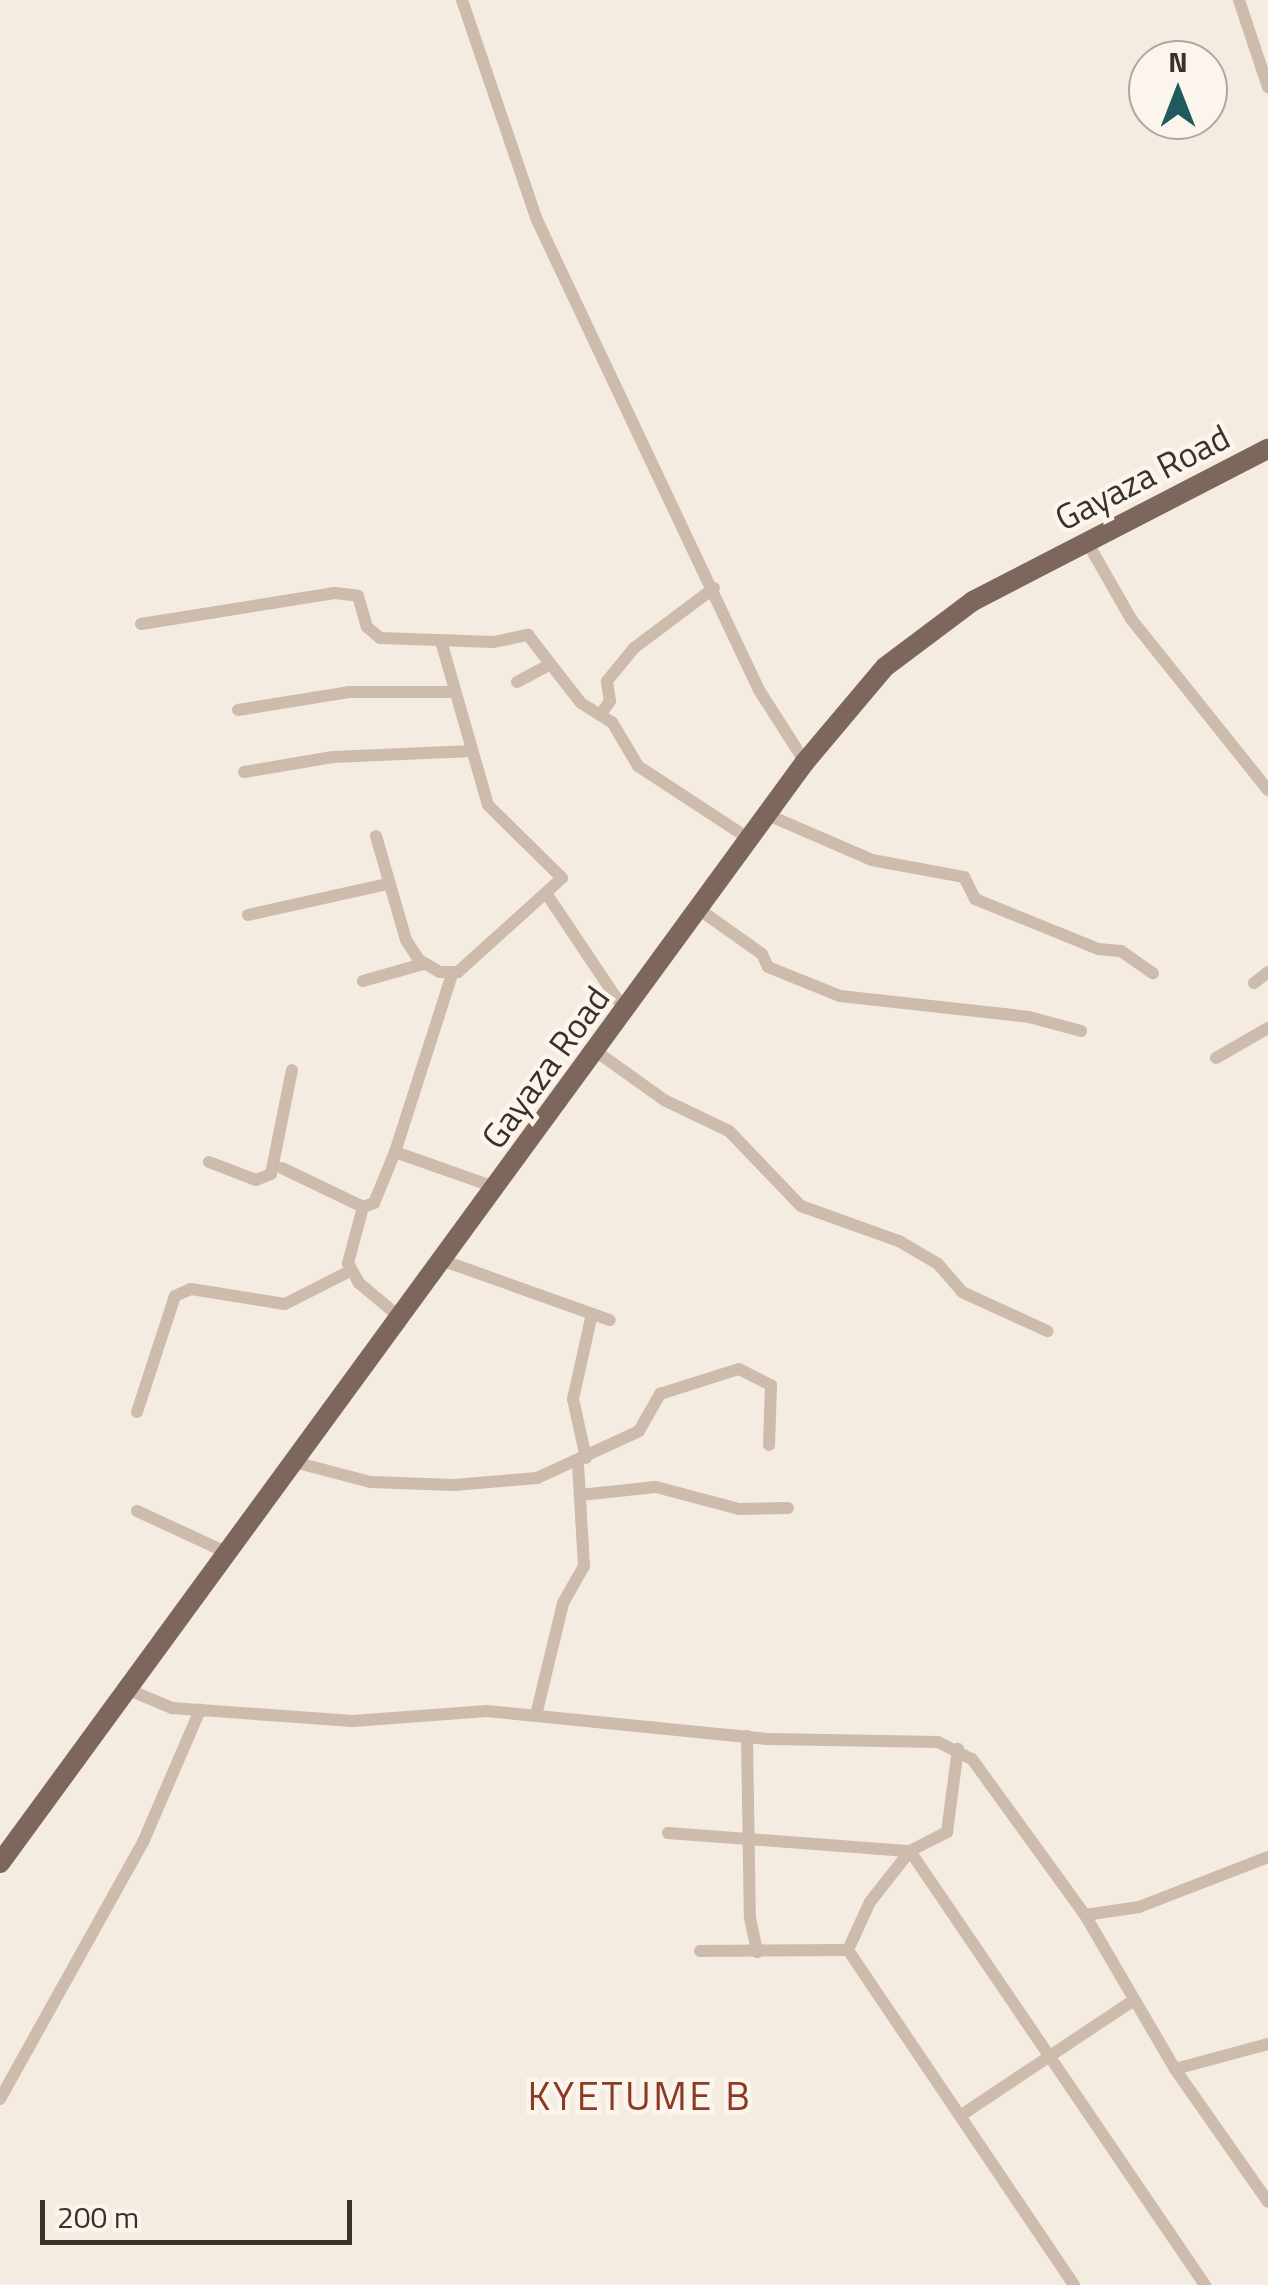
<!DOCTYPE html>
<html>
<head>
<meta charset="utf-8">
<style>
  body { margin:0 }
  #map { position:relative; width:1268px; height:2285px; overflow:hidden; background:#f4ebe1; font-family:"Titillium Web",sans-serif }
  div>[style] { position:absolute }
  .minor>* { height:12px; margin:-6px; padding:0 6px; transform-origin:6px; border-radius:6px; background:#cdbbac }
  .primary>* { height:20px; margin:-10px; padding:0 10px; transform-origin:10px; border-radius:10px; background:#7d675c }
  span { translate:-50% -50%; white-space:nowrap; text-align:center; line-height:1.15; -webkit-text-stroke:9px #fbf5ee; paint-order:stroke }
  .street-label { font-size:35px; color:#3b302b }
  .quarter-label { font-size:40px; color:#8c3b22; letter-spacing:2.5px }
  .north { position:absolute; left:1128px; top:40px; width:100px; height:100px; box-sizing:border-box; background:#fbf5ee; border:2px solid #aea6a0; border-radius:50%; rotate:0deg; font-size:28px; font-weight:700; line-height:40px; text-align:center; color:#3b302b }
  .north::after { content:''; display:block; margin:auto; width:35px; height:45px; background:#1f5a5e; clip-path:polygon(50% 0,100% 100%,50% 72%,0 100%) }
  .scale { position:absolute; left:40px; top:2200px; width:312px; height:45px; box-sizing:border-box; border:5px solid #3b302b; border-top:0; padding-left:12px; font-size:30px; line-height:35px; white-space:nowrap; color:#3b302b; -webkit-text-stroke:8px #fbf5ee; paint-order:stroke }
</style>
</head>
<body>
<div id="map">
  <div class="minor">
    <div style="left:462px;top:0;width:232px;rotate:71.2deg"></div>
    <div style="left:537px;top:220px;width:520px;rotate:64.72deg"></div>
    <div style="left:759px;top:690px;width:85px;rotate:57.4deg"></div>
    <div style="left:1239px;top:0;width:92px;rotate:71.6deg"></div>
    <div style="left:1086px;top:540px;width:91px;rotate:60.3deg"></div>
    <div style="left:1131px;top:619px;width:219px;rotate:51.3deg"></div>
    <div style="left:141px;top:624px;width:196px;rotate:-9.1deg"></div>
    <div style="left:335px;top:593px;width:23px;rotate:7deg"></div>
    <div style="left:358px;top:596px;width:32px;rotate:74deg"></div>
    <div style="left:367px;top:627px;width:17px;rotate:40deg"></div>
    <div style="left:380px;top:638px;width:114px;rotate:2deg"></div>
    <div style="left:494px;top:642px;width:35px;rotate:-12deg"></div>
    <div style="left:528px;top:635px;width:86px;rotate:52.1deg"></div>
    <div style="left:581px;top:703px;width:36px;rotate:32deg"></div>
    <div style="left:612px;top:722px;width:51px;rotate:59.4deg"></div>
    <div style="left:638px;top:766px;width:135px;rotate:33.2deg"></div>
    <div style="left:517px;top:682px;width:36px;rotate:-28deg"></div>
    <div style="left:238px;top:710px;width:112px;rotate:-9.2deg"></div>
    <div style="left:349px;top:692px;width:106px"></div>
    <div style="left:600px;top:715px;width:17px;rotate:-54deg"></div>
    <div style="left:610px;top:701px;width:20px;rotate:-99deg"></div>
    <div style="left:607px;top:681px;width:43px;rotate:-50.7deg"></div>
    <div style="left:634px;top:648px;width:100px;rotate:-36.9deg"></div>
    <div style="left:244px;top:772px;width:90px;rotate:-9.6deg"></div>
    <div style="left:333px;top:757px;width:139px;rotate:-2.5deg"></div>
    <div style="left:768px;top:815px;width:113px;rotate:23.4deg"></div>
    <div style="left:872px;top:860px;width:94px;rotate:10.5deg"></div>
    <div style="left:964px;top:877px;width:25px;rotate:63deg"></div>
    <div style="left:975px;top:899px;width:133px;rotate:22.1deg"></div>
    <div style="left:1098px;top:949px;width:23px;rotate:5deg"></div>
    <div style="left:1121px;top:951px;width:39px;rotate:35deg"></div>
    <div style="left:376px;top:836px;width:108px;rotate:73.9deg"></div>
    <div style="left:406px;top:940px;width:24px;rotate:57deg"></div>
    <div style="left:419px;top:960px;width:24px;rotate:30deg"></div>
    <div style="left:440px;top:972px;width:18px"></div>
    <div style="left:458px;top:972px;width:140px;rotate:-42.1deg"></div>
    <div style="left:562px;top:878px;width:104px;rotate:-135.4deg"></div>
    <div style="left:488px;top:805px;width:171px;rotate:-106deg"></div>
    <div style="left:548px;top:896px;width:138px;rotate:56.2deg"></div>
    <div style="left:700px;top:910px;width:76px;rotate:35.4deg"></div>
    <div style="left:762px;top:954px;width:14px;rotate:65deg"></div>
    <div style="left:768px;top:967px;width:78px;rotate:21.9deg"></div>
    <div style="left:840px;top:996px;width:190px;rotate:6.3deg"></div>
    <div style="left:1029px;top:1017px;width:54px;rotate:15.1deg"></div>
    <div style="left:248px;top:915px;width:142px;rotate:-12.6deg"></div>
    <div style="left:363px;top:981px;width:62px;rotate:-15.8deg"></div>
    <div style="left:1254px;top:983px;width:18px;rotate:-38deg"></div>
    <div style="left:597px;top:1052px;width:82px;rotate:35.6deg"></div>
    <div style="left:664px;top:1100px;width:72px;rotate:25.5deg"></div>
    <div style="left:729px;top:1131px;width:104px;rotate:46.2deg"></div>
    <div style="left:801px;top:1206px;width:104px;rotate:19.7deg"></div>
    <div style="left:899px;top:1241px;width:45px;rotate:30.5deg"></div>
    <div style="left:938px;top:1264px;width:37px;rotate:49deg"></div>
    <div style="left:962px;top:1292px;width:94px;rotate:24.6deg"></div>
    <div style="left:1216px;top:1058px;width:60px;rotate:-30deg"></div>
    <div style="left:395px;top:1152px;width:96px;rotate:19.4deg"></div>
    <div style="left:209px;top:1162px;width:50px;rotate:21deg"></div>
    <div style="left:256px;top:1180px;width:16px;rotate:-22deg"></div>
    <div style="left:271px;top:1174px;width:106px;rotate:-78.6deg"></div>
    <div style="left:282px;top:1168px;width:90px;rotate:25.7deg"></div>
    <div style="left:444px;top:1261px;width:176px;rotate:19.6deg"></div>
    <div style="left:401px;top:1318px;width:55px;rotate:-140.2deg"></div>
    <div style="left:359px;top:1283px;width:23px;rotate:-119deg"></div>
    <div style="left:348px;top:1263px;width:58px;rotate:-75deg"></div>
    <div style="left:363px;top:1207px;width:12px;rotate:-20deg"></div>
    <div style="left:374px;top:1203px;width:55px;rotate:-67.6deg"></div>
    <div style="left:395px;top:1152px;width:187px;rotate:-72.2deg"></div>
    <div style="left:137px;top:1412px;width:122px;rotate:-71.9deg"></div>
    <div style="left:175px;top:1296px;width:17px;rotate:-24deg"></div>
    <div style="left:191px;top:1289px;width:95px;rotate:9.1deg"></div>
    <div style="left:285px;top:1304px;width:73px;rotate:-26.9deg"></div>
    <div style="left:586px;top:1458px;width:60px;rotate:-102.4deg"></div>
    <div style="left:573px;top:1399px;width:87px;rotate:-77.4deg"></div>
    <div style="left:294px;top:1462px;width:79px;rotate:14.7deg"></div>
    <div style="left:370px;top:1482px;width:84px;rotate:2deg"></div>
    <div style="left:454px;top:1485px;width:83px;rotate:-4.8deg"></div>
    <div style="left:537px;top:1478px;width:112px;rotate:-24.7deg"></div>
    <div style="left:639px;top:1431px;width:43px;rotate:-60.4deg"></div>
    <div style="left:660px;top:1394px;width:83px;rotate:-17.6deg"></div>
    <div style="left:739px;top:1369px;width:36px;rotate:27deg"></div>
    <div style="left:771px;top:1385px;width:60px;rotate:91.9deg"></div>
    <div style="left:580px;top:1495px;width:76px;rotate:-6deg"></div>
    <div style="left:656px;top:1487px;width:86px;rotate:14.8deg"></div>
    <div style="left:739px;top:1509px;width:49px;rotate:-1.2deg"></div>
    <div style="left:137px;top:1511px;width:100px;rotate:24.8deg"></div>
    <div style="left:129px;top:1690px;width:47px;rotate:22.7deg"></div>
    <div style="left:172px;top:1708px;width:181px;rotate:4.1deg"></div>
    <div style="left:353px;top:1721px;width:134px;rotate:-4.3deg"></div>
    <div style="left:487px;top:1711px;width:284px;rotate:5.7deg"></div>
    <div style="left:770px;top:1739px;width:168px;rotate:1deg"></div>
    <div style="left:938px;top:1742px;width:38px;rotate:27deg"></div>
    <div style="left:972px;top:1759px;width:193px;rotate:54.1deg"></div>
    <div style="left:1085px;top:1915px;width:55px;rotate:-8.4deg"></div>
    <div style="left:1139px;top:1907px;width:138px;rotate:-21.2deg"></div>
    <div style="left:536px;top:1715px;width:115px;rotate:-76.4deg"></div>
    <div style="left:563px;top:1603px;width:43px;rotate:-60.4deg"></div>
    <div style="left:584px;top:1566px;width:102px;rotate:-93.4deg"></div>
    <div style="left:747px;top:1736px;width:182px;rotate:89.1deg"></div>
    <div style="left:750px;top:1918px;width:35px;rotate:78deg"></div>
    <div style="left:668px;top:1833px;width:243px;rotate:4.3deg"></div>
    <div style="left:910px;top:1851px;width:525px;rotate:55.8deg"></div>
    <div style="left:1085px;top:1915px;width:178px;rotate:59.7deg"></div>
    <div style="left:1175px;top:2069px;width:96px;rotate:-15deg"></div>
    <div style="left:848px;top:1950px;width:53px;rotate:-65.4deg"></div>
    <div style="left:870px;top:1902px;width:65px;rotate:-51.9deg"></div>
    <div style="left:910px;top:1851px;width:42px;rotate:-27.2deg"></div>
    <div style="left:947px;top:1832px;width:84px;rotate:-82.5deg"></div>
    <div style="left:700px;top:1951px;width:148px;rotate:-0.4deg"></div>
    <div style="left:848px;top:1950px;width:404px;rotate:56deg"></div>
    <div style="left:1175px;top:2069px;width:162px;rotate:55deg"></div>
    <div style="left:0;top:2099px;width:296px;rotate:-60.9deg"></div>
    <div style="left:144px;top:1840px;width:142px;rotate:-66.7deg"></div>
    <div style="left:963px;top:2114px;width:202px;rotate:-33.7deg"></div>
  </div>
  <div class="primary">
    <div style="left:0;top:1863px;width:1364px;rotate:-53.83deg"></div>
    <div style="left:805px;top:762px;width:124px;rotate:-49.9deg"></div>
    <div style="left:885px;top:667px;width:110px;rotate:-36.9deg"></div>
    <div style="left:973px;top:601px;width:332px;rotate:-27.3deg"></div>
  </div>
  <div class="street-label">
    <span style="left:1142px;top:477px;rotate:-27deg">Gayaza Road</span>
    <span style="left:545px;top:1067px;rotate:-54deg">Gayaza Road</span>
  </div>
  <div class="quarter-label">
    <span style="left:640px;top:2096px">KYETUME B</span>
  </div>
  <div class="north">N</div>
  <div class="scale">200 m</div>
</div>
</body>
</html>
